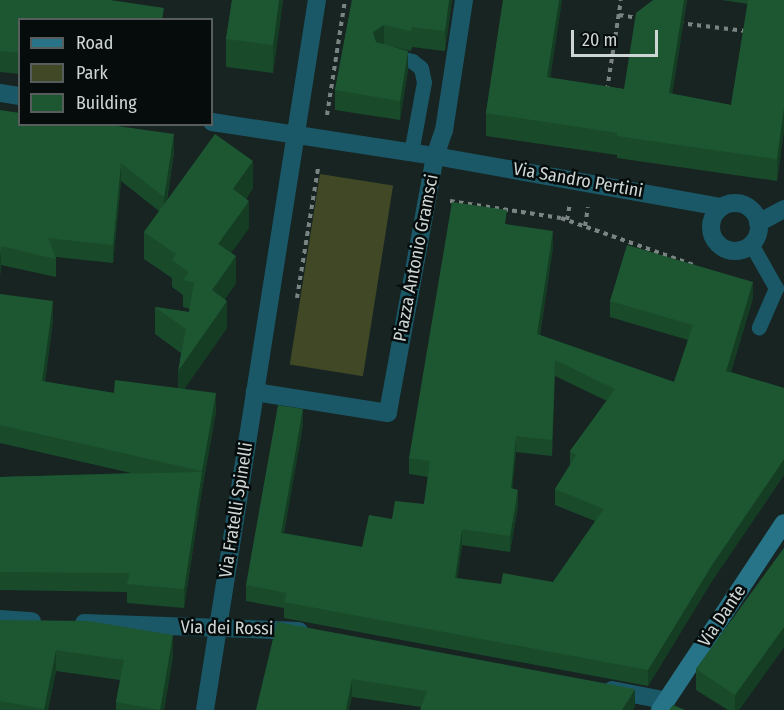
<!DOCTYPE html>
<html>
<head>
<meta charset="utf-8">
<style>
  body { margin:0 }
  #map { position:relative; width:784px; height:710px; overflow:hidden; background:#172422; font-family:"Fira Sans Condensed",sans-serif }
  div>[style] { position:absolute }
  .green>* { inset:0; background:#404826; transform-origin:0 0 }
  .path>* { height:4px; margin-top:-2px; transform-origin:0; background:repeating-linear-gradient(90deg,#7a8483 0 4.5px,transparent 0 9px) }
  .lane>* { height:15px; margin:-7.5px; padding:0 7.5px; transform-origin:7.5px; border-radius:7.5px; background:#1b5867 }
  .street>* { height:18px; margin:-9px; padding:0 9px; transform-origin:9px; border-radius:9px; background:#1b5867 }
  .street>.ring { margin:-9px; padding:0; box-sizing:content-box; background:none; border:18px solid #1b5867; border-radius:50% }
  .secondary>* { height:18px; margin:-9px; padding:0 9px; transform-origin:9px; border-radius:9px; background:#277488 }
  .wall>* { inset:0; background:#194b2b }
  .shaded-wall>* { inset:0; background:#143d23 }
  .building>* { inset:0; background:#1d5732 }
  span { translate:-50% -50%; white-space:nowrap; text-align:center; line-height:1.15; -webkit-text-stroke:5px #060c0b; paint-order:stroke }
  .street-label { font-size:18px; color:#ced6d5 }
  .legend { position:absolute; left:18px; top:18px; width:195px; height:108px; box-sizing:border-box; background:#060c0b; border:2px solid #565d5c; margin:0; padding:8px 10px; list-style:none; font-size:18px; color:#ced6d5 }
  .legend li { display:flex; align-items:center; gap:12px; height:30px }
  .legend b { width:30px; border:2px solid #565d5c }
  .scale { position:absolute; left:571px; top:30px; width:87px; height:27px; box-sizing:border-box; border:3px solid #ced6d5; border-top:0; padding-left:8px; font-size:18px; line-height:21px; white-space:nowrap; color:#ced6d5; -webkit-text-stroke:4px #060c0b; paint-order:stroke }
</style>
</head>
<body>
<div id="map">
  <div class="green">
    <div style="left:320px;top:174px;width:74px;height:193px;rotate:9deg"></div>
  </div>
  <div class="path">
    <div style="left:619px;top:15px;width:20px;rotate:9deg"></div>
    <div style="left:679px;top:23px;width:67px;rotate:6.8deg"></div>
    <div style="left:607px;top:90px;width:91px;rotate:-81.2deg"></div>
    <div style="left:327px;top:115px;width:116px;rotate:-81.1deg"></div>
    <div style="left:450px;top:201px;width:112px;rotate:8.7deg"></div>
    <div style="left:561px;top:218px;width:141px;rotate:19.5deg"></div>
    <div style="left:567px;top:220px;width:17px;rotate:-80deg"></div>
    <div style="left:585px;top:226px;width:19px;rotate:-81deg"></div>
    <div style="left:297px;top:298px;width:132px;rotate:-80.8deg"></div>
  </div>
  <div class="lane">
    <div style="left:388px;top:55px;width:25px;rotate:14deg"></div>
    <div style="left:412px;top:61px;width:11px;rotate:38deg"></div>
    <div style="left:421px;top:68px;width:14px;rotate:78deg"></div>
    <div style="left:424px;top:82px;width:72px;rotate:100.4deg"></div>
    <div style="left:751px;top:244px;width:51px;rotate:60.4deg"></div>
    <div style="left:776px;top:288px;width:43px;rotate:113.6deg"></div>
  </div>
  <div class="street">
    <div style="left:464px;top:0;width:132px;rotate:98.7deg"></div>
    <div style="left:444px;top:130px;width:28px;rotate:109deg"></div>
    <div style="left:435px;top:156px;width:291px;rotate:10.1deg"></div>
    <div style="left:0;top:93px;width:20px;rotate:9deg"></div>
    <div style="left:212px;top:122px;width:226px;rotate:8.7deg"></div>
    <div style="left:435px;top:156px;width:261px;rotate:100.4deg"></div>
    <div style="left:388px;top:413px;width:135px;rotate:-171deg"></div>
    <div class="ring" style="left:711px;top:203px;width:30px;height:30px"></div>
    <div style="left:758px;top:223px;width:30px;rotate:-28deg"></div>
    <div style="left:0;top:619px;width:32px;rotate:4deg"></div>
    <div style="left:84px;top:623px;width:215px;rotate:2.1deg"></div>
    <div style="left:612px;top:690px;width:52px;rotate:11.1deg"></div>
    <div style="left:205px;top:710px;width:719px;rotate:-81.04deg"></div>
  </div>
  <div class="secondary">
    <div style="left:660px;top:710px;width:224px;rotate:-56.5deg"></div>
  </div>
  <div class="wall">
    <div style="clip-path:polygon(0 0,164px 20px,20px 20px,20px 74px,0 72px)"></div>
    <div style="clip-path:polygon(232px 0,283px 0,273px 73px,226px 67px,226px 39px)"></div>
    <div style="clip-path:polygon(352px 0,452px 0,445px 51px,412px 47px,411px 51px,394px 47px,408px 70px,400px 120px,335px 110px,335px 90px)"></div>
    <div style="clip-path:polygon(503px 0,562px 0,550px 78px,624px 89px,653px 0,687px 0,672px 94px,731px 105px,748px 4px,722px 0,784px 0,784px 130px,777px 181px,617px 158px,617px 155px,486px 136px,486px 113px)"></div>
    <div style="clip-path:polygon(0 110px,174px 153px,167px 201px,253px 188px,246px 199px,249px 228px,231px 253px,236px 283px,225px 299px,227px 328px,184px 389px,216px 412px,202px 490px,184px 608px,127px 603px,127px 592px,0 590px,0 477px,131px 473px,0 443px,0 294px,53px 320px,45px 382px,114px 393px,178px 388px,181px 353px,155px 334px,155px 307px,189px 312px,190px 309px,183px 307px,183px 295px,172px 287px,172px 278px,144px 259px,144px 232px,159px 211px,121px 181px,113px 263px,56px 257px,56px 277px,1px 265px,0 276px)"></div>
    <div style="clip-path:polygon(evenodd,507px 224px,553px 247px,540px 335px,674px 382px,688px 340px,610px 317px,610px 301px,753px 298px,731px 372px,784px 388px,784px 475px,712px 581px,648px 686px,284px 618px,284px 608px,246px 601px,246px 585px,303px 425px,284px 533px,362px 547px,392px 519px,424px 504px,428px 477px,409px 474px,409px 458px,507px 224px,555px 376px,607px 401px,570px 451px,570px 465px,555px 489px,555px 505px,595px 521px,553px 582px,501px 584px,457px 578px,462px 545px,510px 552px,518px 506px,512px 489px,516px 452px,552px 456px,555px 376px)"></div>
    <div style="clip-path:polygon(784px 548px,784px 647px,739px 710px,728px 710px,696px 690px,696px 669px)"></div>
    <div style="clip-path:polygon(0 620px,173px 656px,164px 710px,116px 710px,116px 702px,120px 680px,56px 671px,48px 710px,0 710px)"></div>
    <div style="clip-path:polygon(277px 622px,635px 706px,421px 707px,352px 697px)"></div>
  </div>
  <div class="shaded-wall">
    <div style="clip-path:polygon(279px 0,283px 0,273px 73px,273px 45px)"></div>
    <div style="clip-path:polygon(449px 0,452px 0,445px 51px,445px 31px)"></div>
    <div style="clip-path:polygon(559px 0,562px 0,547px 100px,547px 77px)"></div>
    <div style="clip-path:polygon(684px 0,687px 0,669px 115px,669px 93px)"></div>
    <div style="clip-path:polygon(384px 25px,384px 44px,373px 51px,373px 32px)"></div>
    <div style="clip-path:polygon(408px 51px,408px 70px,400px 120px,400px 101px)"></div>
    <div style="clip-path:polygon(784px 107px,784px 130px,777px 181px,777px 159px)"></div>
    <div style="clip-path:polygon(174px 134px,174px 153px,164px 215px,164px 197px)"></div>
    <div style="clip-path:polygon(253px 161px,253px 188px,233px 217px,233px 189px)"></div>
    <div style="clip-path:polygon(121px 163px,121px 181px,113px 263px,113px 245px)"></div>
    <div style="clip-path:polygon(249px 201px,249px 228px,218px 271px,218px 244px)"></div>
    <div style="clip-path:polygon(553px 231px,553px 247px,537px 350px,537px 334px)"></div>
    <div style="clip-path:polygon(1px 246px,1px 265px,0 276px,0 257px)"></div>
    <div style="clip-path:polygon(236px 256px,236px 283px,212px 317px,212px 290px)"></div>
    <div style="clip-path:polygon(753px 282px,753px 298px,726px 387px,726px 371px)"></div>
    <div style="clip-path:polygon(53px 301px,53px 320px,42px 400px,42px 381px)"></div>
    <div style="clip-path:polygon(227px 301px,227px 328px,178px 398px,178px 371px)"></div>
    <div style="clip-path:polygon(216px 393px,216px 412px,202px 490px,202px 471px)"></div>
    <div style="clip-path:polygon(303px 409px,303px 425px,281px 549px,281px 533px)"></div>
    <div style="clip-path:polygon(516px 436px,516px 452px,511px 504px,511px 488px)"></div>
    <div style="clip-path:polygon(784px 459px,784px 475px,712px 581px,648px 686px,648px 670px,712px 565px)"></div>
    <div style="clip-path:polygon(202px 472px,202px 490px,184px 608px,184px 589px)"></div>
    <div style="clip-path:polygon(518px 490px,518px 506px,510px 552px,510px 536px)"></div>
    <div style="clip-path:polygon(462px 529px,462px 545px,455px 594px,455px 578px)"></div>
    <div style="clip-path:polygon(784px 627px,784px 647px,739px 710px,735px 710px,735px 695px)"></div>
    <div style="clip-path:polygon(173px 635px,173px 656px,164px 710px,160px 710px)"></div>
    <div style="clip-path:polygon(56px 650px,56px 671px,48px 710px,44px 710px)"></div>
    <div style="clip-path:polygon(352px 679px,352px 697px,349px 710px,346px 710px)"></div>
    <div style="clip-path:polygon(635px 689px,635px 706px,633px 710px,622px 710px)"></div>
  </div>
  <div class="building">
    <div style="clip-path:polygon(0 0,110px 0,164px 8px,162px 20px,20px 20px,20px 53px,0 51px)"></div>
    <div style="clip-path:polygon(232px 0,279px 0,273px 45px,226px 39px)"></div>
    <div style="clip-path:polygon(352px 0,449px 0,445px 31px,412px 27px,411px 31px,384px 25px,373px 32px,376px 42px,408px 51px,400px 101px,335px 90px)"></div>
    <div style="clip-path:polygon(503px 0,559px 0,547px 77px,624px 89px,636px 13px,653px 0,684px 0,669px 93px,731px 105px,748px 0,784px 0,784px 107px,777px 159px,617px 136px,618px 133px,486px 113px)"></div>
    <div style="clip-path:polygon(0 110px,20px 113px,20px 124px,103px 124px,174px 134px,164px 197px,121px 163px,113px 245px,48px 238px,56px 259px,1px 246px,0 257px)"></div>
    <div style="clip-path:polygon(215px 134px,253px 161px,233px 189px,249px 201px,218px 244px,236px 256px,212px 290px,227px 301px,178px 371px,186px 329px,155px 307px,189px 312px,194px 282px,183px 280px,189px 272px,172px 260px,176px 254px,144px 232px)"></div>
    <div style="clip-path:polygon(evenodd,452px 202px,507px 210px,505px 224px,553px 231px,537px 334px,674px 382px,693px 325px,610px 301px,627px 245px,753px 282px,726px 371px,784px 388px,784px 459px,712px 565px,648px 670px,284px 602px,287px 593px,246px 585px,278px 405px,303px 409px,281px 533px,362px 547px,369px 515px,392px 519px,395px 501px,424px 504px,430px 461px,409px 458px,452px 202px,555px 360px,615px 389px,570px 451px,576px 455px,555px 489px,604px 509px,553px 582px,503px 573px,501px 584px,455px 578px,462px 529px,510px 536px,518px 490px,511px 488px,516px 436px,552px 440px,555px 360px)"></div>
    <div style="clip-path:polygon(0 294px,53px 301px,42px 381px,114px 393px,115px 380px,216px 393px,202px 471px,0 425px)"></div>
    <div style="clip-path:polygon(202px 472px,184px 589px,127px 584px,130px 573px,0 572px,0 477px)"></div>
    <div style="clip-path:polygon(784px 548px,784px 627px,735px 695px,696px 669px)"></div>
    <div style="clip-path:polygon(0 620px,89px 621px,173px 635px,160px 710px,116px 702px,124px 660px,56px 650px,44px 709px,0 701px)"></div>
    <div style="clip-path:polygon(277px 622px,635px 689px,622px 710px,420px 710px,427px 691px,352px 679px,346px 710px,256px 710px)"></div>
    <div style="clip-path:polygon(673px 705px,685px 710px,669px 710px)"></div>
  </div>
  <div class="street-label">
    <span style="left:578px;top:180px;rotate:10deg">Via Sandro Pertini</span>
    <span style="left:416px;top:258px;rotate:-79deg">Piazza Antonio Gramsci</span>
    <span style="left:236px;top:510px;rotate:-81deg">Via Fratelli Spinelli</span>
    <span style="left:722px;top:616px;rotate:-56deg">Via Dante</span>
    <span style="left:227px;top:628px;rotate:1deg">Via dei Rossi</span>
  </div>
  <ul class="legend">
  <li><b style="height:8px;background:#277488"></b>Road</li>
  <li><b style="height:16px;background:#404826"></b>Park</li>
  <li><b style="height:16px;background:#1d5732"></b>Building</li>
  </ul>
  <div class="scale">20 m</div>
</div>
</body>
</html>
